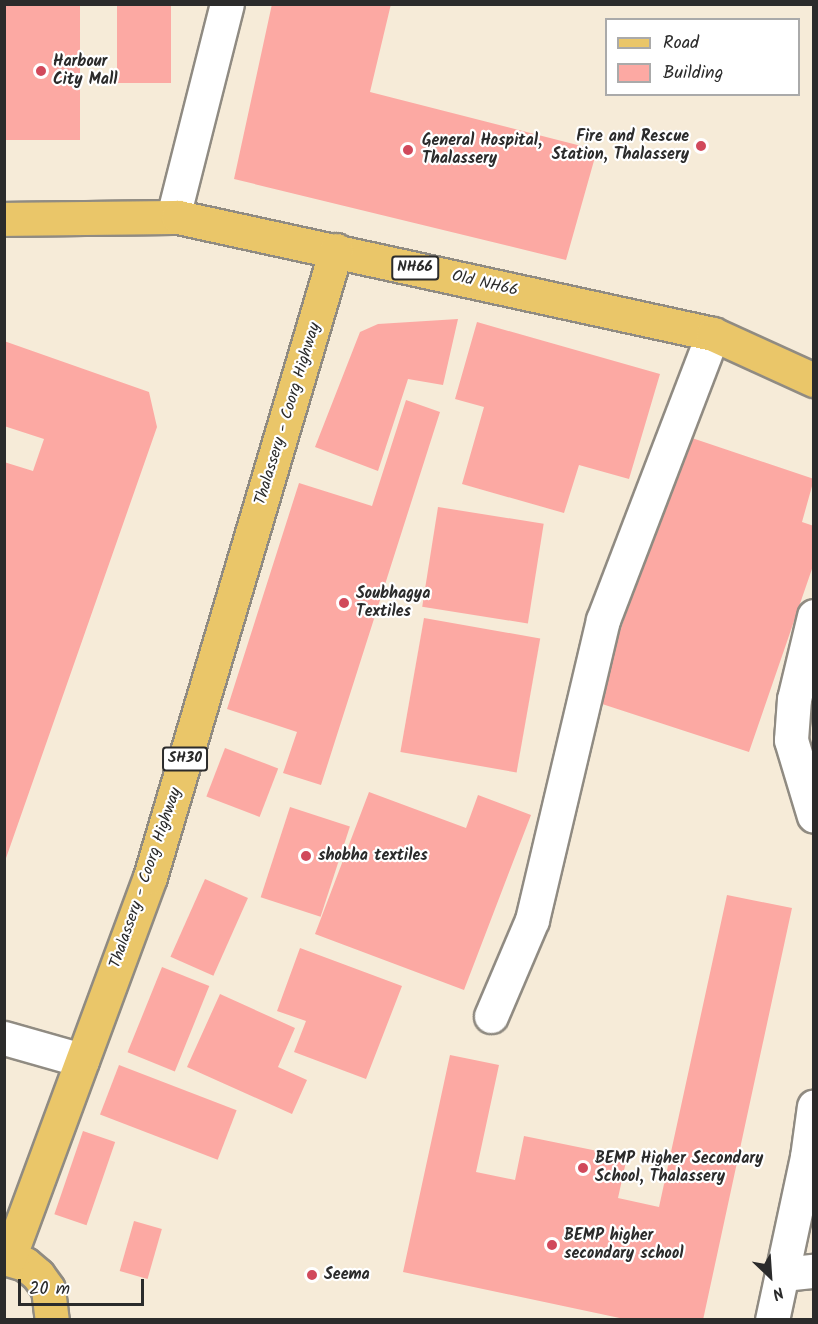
<!DOCTYPE html>
<html>
<head>
<meta charset="utf-8">
<style>
  body { margin:0 }
  #map { position:relative; width:818px; height:1324px; overflow:hidden; background:#f6ebd8; font-family:Kalam,sans-serif }
  div>[style] { position:absolute }
  .building>* { inset:0; background:#fca9a3; transform-origin:0 0 }
  .roads { filter:drop-shadow(2px 0 #908b82) drop-shadow(-2px 0 #908b82) drop-shadow(0 2px #908b82) drop-shadow(0 -2px #908b82) }
  .minor>* { height:33px; margin:-16.5px; padding:0 16.5px; transform-origin:16.5px; border-radius:16.5px; background:#fff }
  .major>* { height:33px; margin:-16.5px; padding:0 16.5px; transform-origin:16.5px; border-radius:16.5px; background:#eac669 }
  .dots>* { width:16px; height:16px; translate:-50% -50%; box-sizing:border-box; border:3px solid #fff; border-radius:50% }
  span { translate:-50% -50%; white-space:nowrap; text-align:center; line-height:1.15; -webkit-text-stroke:4.5px #fff; paint-order:stroke }
  .shield-label span { padding:2px 4px; background:#fff; border:2px solid; border-radius:4px; -webkit-text-stroke-width:0 }
  .shield-label { font-size:15px; color:#2b2b2b; font-weight:700 }
  .poi-label { font-size:16px; color:#2b2b2b; font-weight:700 }
  .left { translate:0 -50%; text-align:left }
  .right { translate:-100% -50%; text-align:right }
  .street-label { font-size:16px; color:#2b2b2b }
  .frame { position:absolute; inset:0; border:6px solid #2b2b2b; pointer-events:none }
  .legend { position:absolute; left:605px; top:18px; width:195px; height:78px; box-sizing:border-box; background:#fff; border:2px solid #aaa; margin:0; padding:8px 10px; list-style:none; font-size:18px; color:#2b2b2b }
  .legend li { display:flex; align-items:center; gap:12px; height:30px }
  .legend b { width:30px; border:2px solid #aaa }
  .north { position:absolute; left:740px; top:1246px; width:60px; height:60px; -webkit-text-stroke:4px #fff; paint-order:stroke; rotate:155deg; font-size:16px; font-weight:700; line-height:24px; text-align:center; color:#2b2b2b }
  .north::after { content:''; display:block; margin:auto; width:21px; height:27px; background:#2b2b2b; clip-path:polygon(50% 0,100% 100%,50% 72%,0 100%) }
  .scale { position:absolute; left:18px; top:1279px; width:126px; height:27px; box-sizing:border-box; border:3px solid #2b2b2b; border-top:0; padding-left:8px; font-size:18px; line-height:21px; white-space:nowrap; color:#2b2b2b; -webkit-text-stroke:4px #fff; paint-order:stroke }
</style>
</head>
<body>
<div id="map">
  <div class="building">
    <div style="left:4px;top:4px;width:76px;height:136px"></div>
    <div style="left:117px;top:4px;width:54px;height:79px"></div>
    <div style="clip-path:polygon(272px 4px,391px 4px,370px 92px,597px 150px,566px 260px,234px 179px)"></div>
    <div style="clip-path:polygon(458px 319px,443px 385px,408px 379px,378px 471px,315px 447px,360px 332px,378px 324px)"></div>
    <div style="clip-path:polygon(477px 322px,660px 374px,629px 479px,579px 465px,564px 513px,462px 484px,484px 407px,455px 399px)"></div>
    <div style="clip-path:polygon(4px 341px,149px 392px,157px 427px,5px 861px,4px 462px,33px 471px,44px 439px,4px 426px)"></div>
    <div style="clip-path:polygon(406px 400px,440px 412px,321px 785px,283px 773px,297px 732px,227px 709px,299px 483px,372px 506px)"></div>
    <div style="clip-path:polygon(686px 436px,814px 479px,802px 522px,814px 526px,814px 563px,749px 752px,596px 702px)"></div>
    <div style="left:438px;top:507px;width:107px;height:101px;rotate:9deg"></div>
    <div style="left:424px;top:618px;width:118px;height:136px;rotate:10deg"></div>
    <div style="left:225px;top:748px;width:57px;height:52px;rotate:21deg"></div>
    <div style="clip-path:polygon(369px 792px,466px 828px,478px 795px,531px 815px,464px 990px,315px 934px)"></div>
    <div style="left:290px;top:807px;width:63px;height:95px;rotate:18deg"></div>
    <div style="left:205px;top:879px;width:47px;height:85px;rotate:24deg"></div>
    <div style="clip-path:polygon(727px 895px,792px 908px,703px 1320px,629px 1320px,403px 1272px,450px 1055px,499px 1065px,476px 1172px,515px 1180px,524px 1136px,627px 1157px,618px 1198px,659px 1207px)"></div>
    <div style="clip-path:polygon(300px 948px,402px 986px,366px 1079px,294px 1052px,306px 1021px,277px 1011px)"></div>
    <div style="left:162px;top:967px;width:51px;height:92px;rotate:22deg"></div>
    <div style="clip-path:polygon(220px 994px,295px 1028px,278px 1067px,307px 1080px,292px 1114px,187px 1067px)"></div>
    <div style="left:119px;top:1065px;width:126px;height:53px;rotate:21deg"></div>
    <div style="left:83px;top:1131px;width:34px;height:88px;rotate:19deg"></div>
    <div style="left:134px;top:1221px;width:29px;height:52px;rotate:16deg"></div>
  </div>
  <div class="roads">
    <div class="minor">
      <div style="left:178px;top:217px;width:9px;rotate:-111deg"></div>
      <div style="left:175px;top:209px;width:211px;rotate:-75.8deg"></div>
      <div style="left:814px;top:616px;width:85px;rotate:103.5deg"></div>
      <div style="left:794px;top:699px;width:41px;rotate:94.2deg"></div>
      <div style="left:791px;top:740px;width:79px;rotate:73.2deg"></div>
      <div style="left:491px;top:1016px;width:104px;rotate:-66.9deg"></div>
      <div style="left:532px;top:920px;width:308px;rotate:-76.7deg"></div>
      <div style="left:603px;top:620px;width:306px;rotate:-69deg"></div>
      <div style="left:4px;top:1038px;width:81px;rotate:15.8deg"></div>
      <div style="left:783px;top:1274px;width:31px;rotate:-6deg"></div>
      <div style="left:772px;top:1320px;width:167px;rotate:-77.9deg"></div>
      <div style="left:807px;top:1157px;width:51px;rotate:-82.2deg"></div>
    </div>
    <div class="major">
      <div style="left:4px;top:219px;width:174px;rotate:-0.7deg"></div>
      <div style="left:178px;top:217px;width:548px;rotate:12.34deg"></div>
      <div style="left:713px;top:334px;width:111px;rotate:24.5deg"></div>
      <div style="left:4px;top:1258px;width:22px;rotate:16deg"></div>
      <div style="left:25px;top:1264px;width:17px;rotate:40deg"></div>
      <div style="left:38px;top:1275px;width:17px;rotate:54deg"></div>
      <div style="left:48px;top:1289px;width:31px;rotate:83deg"></div>
      <div style="left:9px;top:1258px;width:406px;rotate:-69.7deg"></div>
      <div style="left:150px;top:877px;width:654px;rotate:-73.48deg"></div>
    </div>
  </div>
  <div class="dots">
    <div style="left:41px;top:71px;background:#d1495b"></div>
    <div style="left:701px;top:146px;background:#d1495b"></div>
    <div style="left:408px;top:150px;background:#d1495b"></div>
    <div style="left:344px;top:603px;background:#d1495b"></div>
    <div style="left:306px;top:856px;background:#d1495b"></div>
    <div style="left:583px;top:1168px;background:#d1495b"></div>
    <div style="left:552px;top:1245px;background:#d1495b"></div>
    <div style="left:312px;top:1275px;background:#d1495b"></div>
  </div>
  <div class="shield-label">
    <span style="left:415px;top:268px">NH66</span>
    <span style="left:185px;top:759px">SH30</span>
  </div>
  <div class="poi-label">
    <span class="left" style="left:53px;top:71px">Harbour<br>City Mall</span>
    <span class="right" style="left:689px;top:146px">Fire and Rescue<br>Station, Thalassery</span>
    <span class="left" style="left:422px;top:150px">General Hospital,<br>Thalassery</span>
    <span class="left" style="left:356px;top:603px">Soubhagya<br>Textiles</span>
    <span class="left" style="left:318px;top:856px">shobha textiles</span>
    <span class="left" style="left:595px;top:1168px">BEMP Higher Secondary<br>School, Thalassery</span>
    <span class="left" style="left:564px;top:1245px">BEMP higher<br>secondary school</span>
    <span class="left" style="left:324px;top:1275px">Seema</span>
  </div>
  <div class="street-label">
    <span style="left:485px;top:284px;rotate:13deg">Old NH66</span>
    <span style="left:288px;top:414px;rotate:-73deg">Thalassery - Coorg Highway</span>
    <span style="left:146px;top:878px;rotate:-71deg">Thalassery - Coorg Highway</span>
  </div>
  <div class="frame"></div>
  <ul class="legend">
  <li><b style="height:8px;background:#eac669"></b>Road</li>
  <li><b style="height:16px;background:#fca9a3"></b>Building</li>
  </ul>
  <div class="north">N</div>
  <div class="scale">20 m</div>
</div>
</body>
</html>
